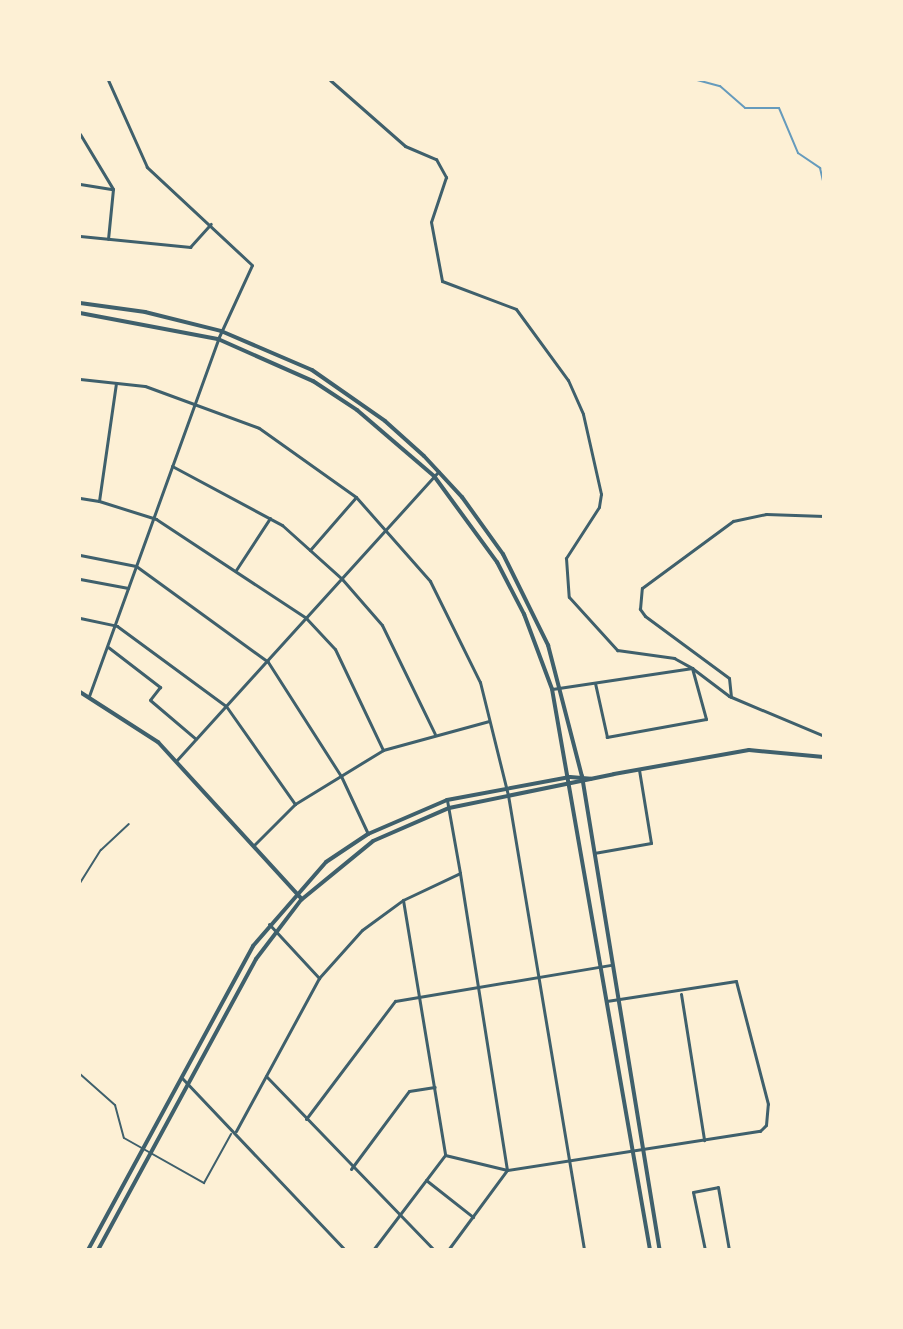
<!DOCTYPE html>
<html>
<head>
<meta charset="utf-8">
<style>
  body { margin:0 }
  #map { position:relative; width:903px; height:1329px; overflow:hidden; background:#fdf0d5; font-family:Georgia,serif }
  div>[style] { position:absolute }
  .stream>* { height:2px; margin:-1px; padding:0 1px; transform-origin:1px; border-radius:1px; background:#669bbc }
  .pedestrian>* { height:2px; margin:-1px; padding:0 1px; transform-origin:1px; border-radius:1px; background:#3f606c }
  .minor>* { height:3px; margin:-1.5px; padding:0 1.5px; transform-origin:1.5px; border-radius:1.5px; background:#3f606c }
  .tertiary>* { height:4px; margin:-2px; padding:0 2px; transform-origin:2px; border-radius:2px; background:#3f606c }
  span { translate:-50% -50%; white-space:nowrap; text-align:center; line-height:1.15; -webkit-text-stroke:5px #fdf0d5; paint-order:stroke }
  .frame { position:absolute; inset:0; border:81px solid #fdf0d5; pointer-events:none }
</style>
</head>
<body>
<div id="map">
  <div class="stream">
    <div style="left:697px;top:80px;width:24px;rotate:15deg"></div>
    <div style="left:720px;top:86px;width:33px;rotate:41deg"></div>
    <div style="left:745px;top:108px;width:34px"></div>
    <div style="left:779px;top:108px;width:49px;rotate:67.1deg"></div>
    <div style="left:798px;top:153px;width:27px;rotate:34deg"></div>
    <div style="left:820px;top:168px;width:17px;rotate:77deg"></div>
  </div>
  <div class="pedestrian">
    <div style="left:80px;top:883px;width:39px;rotate:-58deg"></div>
    <div style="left:101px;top:850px;width:38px;rotate:-43deg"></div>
    <div style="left:80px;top:1074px;width:47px;rotate:41.5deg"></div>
    <div style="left:115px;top:1105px;width:34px;rotate:75deg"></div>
    <div style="left:124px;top:1138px;width:92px;rotate:29.4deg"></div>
    <div style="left:204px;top:1183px;width:56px;rotate:-61.1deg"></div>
  </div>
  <div class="minor">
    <div style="left:330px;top:80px;width:100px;rotate:41.3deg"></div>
    <div style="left:405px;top:146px;width:34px;rotate:23deg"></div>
    <div style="left:436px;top:159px;width:21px;rotate:61deg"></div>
    <div style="left:446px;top:177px;width:47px;rotate:108.4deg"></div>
    <div style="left:431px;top:222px;width:60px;rotate:79.4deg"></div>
    <div style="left:442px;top:281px;width:79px;rotate:20.7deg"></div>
    <div style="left:516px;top:309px;width:88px;rotate:53.8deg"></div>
    <div style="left:568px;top:380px;width:37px;rotate:66deg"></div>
    <div style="left:583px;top:414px;width:82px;rotate:77.3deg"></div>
    <div style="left:601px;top:494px;width:13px;rotate:99deg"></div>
    <div style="left:599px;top:507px;width:61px;rotate:122.9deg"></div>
    <div style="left:566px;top:558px;width:39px;rotate:86deg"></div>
    <div style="left:569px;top:597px;width:72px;rotate:47.8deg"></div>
    <div style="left:617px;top:650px;width:58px;rotate:8deg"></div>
    <div style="left:674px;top:658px;width:21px;rotate:29deg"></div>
    <div style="left:692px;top:668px;width:53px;rotate:74.6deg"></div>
    <div style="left:706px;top:719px;width:101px;rotate:169.7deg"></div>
    <div style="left:607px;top:737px;width:55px;rotate:-102.5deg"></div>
    <div style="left:80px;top:134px;width:64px;rotate:59deg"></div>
    <div style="left:80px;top:184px;width:33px;rotate:9deg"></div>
    <div style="left:113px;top:189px;width:50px;rotate:95.7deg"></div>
    <div style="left:80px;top:236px;width:111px;rotate:5.7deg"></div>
    <div style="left:190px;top:247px;width:31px;rotate:-48deg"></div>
    <div style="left:80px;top:379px;width:65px;rotate:6.1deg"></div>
    <div style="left:145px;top:386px;width:121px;rotate:20.2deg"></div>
    <div style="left:259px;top:428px;width:119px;rotate:35.4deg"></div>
    <div style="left:356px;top:497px;width:112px;rotate:48.6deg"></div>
    <div style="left:430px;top:581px;width:113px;rotate:63.7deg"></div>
    <div style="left:480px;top:682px;width:116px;rotate:76.1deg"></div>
    <div style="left:508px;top:795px;width:461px;rotate:80.5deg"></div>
    <div style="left:172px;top:466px;width:125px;rotate:28.2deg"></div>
    <div style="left:282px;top:525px;width:81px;rotate:42deg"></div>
    <div style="left:342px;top:579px;width:61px;rotate:49deg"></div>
    <div style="left:382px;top:625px;width:121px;rotate:64.1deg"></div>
    <div style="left:80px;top:498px;width:19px;rotate:9deg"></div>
    <div style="left:99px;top:501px;width:119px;rotate:-81.8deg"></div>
    <div style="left:99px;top:501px;width:60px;rotate:17.5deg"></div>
    <div style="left:156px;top:519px;width:180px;rotate:33.4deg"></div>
    <div style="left:306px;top:618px;width:42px;rotate:46.9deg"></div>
    <div style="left:335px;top:649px;width:112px;rotate:64.6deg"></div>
    <div style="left:310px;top:550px;width:70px;rotate:-49deg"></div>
    <div style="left:80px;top:555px;width:57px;rotate:11.1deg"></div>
    <div style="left:136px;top:566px;width:163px;rotate:36deg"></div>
    <div style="left:268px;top:662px;width:135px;rotate:57.4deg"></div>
    <div style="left:341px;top:776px;width:64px;rotate:65deg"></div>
    <div style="left:236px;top:570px;width:62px;rotate:-56.8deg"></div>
    <div style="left:80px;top:579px;width:49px;rotate:10.6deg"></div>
    <div style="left:80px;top:618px;width:38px;rotate:12deg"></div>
    <div style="left:117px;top:626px;width:135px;rotate:36.3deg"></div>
    <div style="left:226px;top:706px;width:120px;rotate:54.9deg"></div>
    <div style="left:108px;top:647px;width:66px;rotate:37.6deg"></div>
    <div style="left:160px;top:687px;width:16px;rotate:128deg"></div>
    <div style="left:150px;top:700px;width:60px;rotate:40.3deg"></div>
    <div style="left:552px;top:689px;width:142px;rotate:-8.5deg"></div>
    <div style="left:692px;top:668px;width:46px;rotate:37.1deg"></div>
    <div style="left:729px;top:696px;width:103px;rotate:22.8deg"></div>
    <div style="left:89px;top:696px;width:380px;rotate:-70.1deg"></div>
    <div style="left:218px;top:339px;width:81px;rotate:-65.3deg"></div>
    <div style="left:252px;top:265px;width:144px;rotate:-137deg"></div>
    <div style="left:147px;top:167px;width:95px;rotate:-114.1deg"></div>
    <div style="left:731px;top:697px;width:19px;rotate:-96deg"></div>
    <div style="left:729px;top:678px;width:104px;rotate:-143.6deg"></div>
    <div style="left:645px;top:616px;width:9px;rotate:-126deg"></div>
    <div style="left:640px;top:609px;width:21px;rotate:-85deg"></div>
    <div style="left:642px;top:588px;width:113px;rotate:-36.4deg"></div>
    <div style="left:733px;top:521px;width:34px;rotate:-12deg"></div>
    <div style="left:766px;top:514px;width:58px;rotate:2deg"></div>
    <div style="left:176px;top:761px;width:391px;rotate:-47.8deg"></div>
    <div style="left:254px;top:845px;width:58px;rotate:-45deg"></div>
    <div style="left:295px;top:804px;width:103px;rotate:-31.5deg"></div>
    <div style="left:383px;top:750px;width:110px;rotate:-15.3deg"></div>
    <div style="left:594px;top:853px;width:58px;rotate:-10deg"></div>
    <div style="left:651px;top:843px;width:74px;rotate:-99.3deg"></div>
    <div style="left:403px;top:900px;width:258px;rotate:80.6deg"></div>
    <div style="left:269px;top:924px;width:74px;rotate:47.2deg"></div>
    <div style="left:681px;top:994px;width:148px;rotate:81deg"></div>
    <div style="left:266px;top:1076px;width:242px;rotate:46deg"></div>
    <div style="left:182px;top:1078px;width:237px;rotate:46.5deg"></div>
    <div style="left:306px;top:1119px;width:148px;rotate:-53deg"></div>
    <div style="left:395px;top:1001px;width:219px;rotate:-9.5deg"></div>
    <div style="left:236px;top:1131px;width:174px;rotate:-61.5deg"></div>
    <div style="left:319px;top:978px;width:64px;rotate:-48.1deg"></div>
    <div style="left:362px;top:930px;width:51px;rotate:-36.2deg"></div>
    <div style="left:403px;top:900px;width:63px;rotate:-25.3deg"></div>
    <div style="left:460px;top:873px;width:74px;rotate:-100.1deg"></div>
    <div style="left:351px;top:1169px;width:97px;rotate:-53.4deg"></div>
    <div style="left:409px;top:1091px;width:26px;rotate:-9deg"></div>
    <div style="left:426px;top:1180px;width:60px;rotate:38.2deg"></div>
    <div style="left:373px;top:1250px;width:119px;rotate:-52.8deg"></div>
    <div style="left:445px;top:1155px;width:64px;rotate:13.6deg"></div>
    <div style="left:507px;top:1170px;width:256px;rotate:-8.8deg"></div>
    <div style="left:760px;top:1131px;width:8px;rotate:-45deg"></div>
    <div style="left:766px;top:1125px;width:21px;rotate:-85deg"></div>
    <div style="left:768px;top:1104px;width:127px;rotate:-104.6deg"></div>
    <div style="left:736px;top:981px;width:131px;rotate:171.2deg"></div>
    <div style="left:448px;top:1250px;width:99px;rotate:-53.6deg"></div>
    <div style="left:507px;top:1170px;width:301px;rotate:-99deg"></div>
    <div style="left:705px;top:1250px;width:59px;rotate:-101.7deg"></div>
    <div style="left:693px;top:1192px;width:25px;rotate:-11deg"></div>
    <div style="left:718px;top:1187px;width:64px;rotate:80.1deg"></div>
  </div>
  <div class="tertiary">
    <div style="left:80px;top:303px;width:66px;rotate:7.9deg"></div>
    <div style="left:145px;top:312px;width:78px;rotate:14deg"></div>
    <div style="left:221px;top:331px;width:99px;rotate:23.2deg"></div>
    <div style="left:312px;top:370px;width:89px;rotate:34.9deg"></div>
    <div style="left:385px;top:421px;width:52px;rotate:41.9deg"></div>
    <div style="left:424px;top:456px;width:56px;rotate:47.2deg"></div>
    <div style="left:462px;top:497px;width:70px;rotate:54.3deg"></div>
    <div style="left:503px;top:554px;width:102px;rotate:63.7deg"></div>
    <div style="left:548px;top:645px;width:135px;rotate:75.5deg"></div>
    <div style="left:582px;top:776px;width:480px;rotate:80.7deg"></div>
    <div style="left:80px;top:313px;width:140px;rotate:10.7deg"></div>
    <div style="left:218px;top:339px;width:104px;rotate:23.9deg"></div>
    <div style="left:313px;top:381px;width:53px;rotate:33.4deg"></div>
    <div style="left:357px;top:410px;width:101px;rotate:40.6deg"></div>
    <div style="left:434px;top:476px;width:107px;rotate:53.8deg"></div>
    <div style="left:497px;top:562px;width:59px;rotate:62.6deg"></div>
    <div style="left:524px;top:614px;width:80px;rotate:69.5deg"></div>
    <div style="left:552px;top:689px;width:569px;rotate:80.09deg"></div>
    <div style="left:80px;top:692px;width:93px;rotate:32.7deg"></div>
    <div style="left:158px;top:742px;width:213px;rotate:47.5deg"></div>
    <div style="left:88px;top:1250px;width:346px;rotate:-61.5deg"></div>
    <div style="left:253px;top:946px;width:111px;rotate:-49deg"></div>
    <div style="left:326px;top:862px;width:50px;rotate:-33.7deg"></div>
    <div style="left:368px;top:834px;width:86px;rotate:-23.3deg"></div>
    <div style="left:447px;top:800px;width:125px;rotate:-10.6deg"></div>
    <div style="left:570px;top:777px;width:21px;rotate:5deg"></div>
    <div style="left:98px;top:1250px;width:331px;rotate:-61.5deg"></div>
    <div style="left:256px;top:959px;width:74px;rotate:-52.7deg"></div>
    <div style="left:301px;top:900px;width:93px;rotate:-39.3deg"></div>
    <div style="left:373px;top:841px;width:83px;rotate:-23.5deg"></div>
    <div style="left:449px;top:808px;width:168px;rotate:-11.6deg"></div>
    <div style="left:614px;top:774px;width:137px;rotate:-10.1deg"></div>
    <div style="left:749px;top:750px;width:75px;rotate:5.3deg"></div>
  </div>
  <div class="frame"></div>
</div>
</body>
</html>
